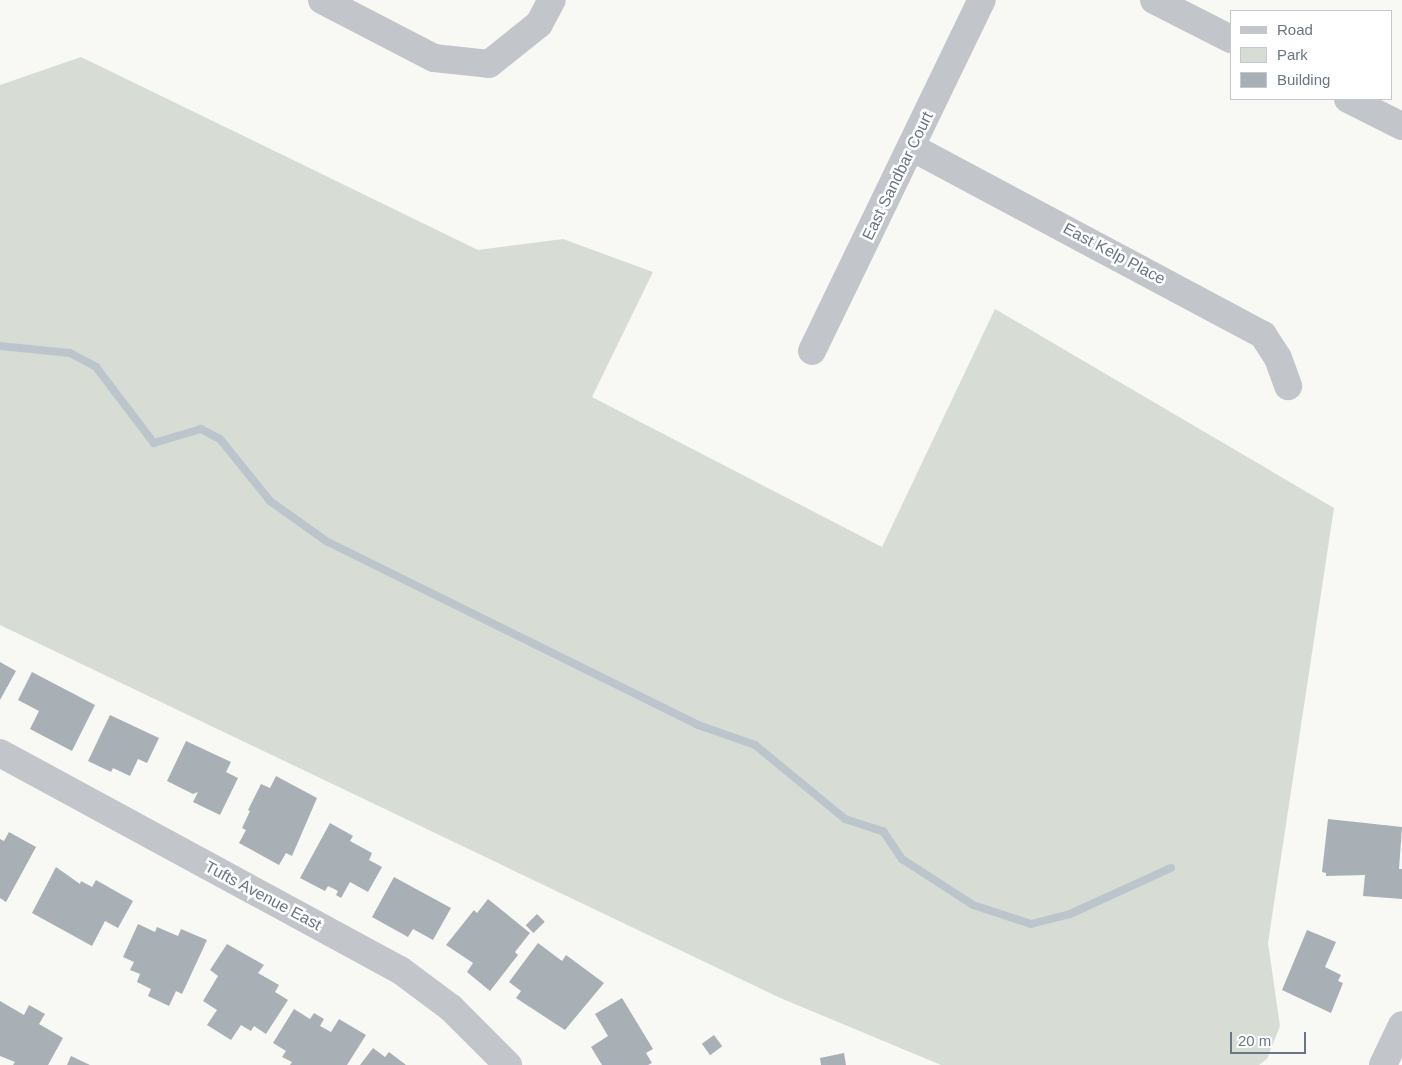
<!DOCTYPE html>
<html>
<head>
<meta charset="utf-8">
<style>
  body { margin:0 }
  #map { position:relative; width:1402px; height:1065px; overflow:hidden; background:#f8f8f5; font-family:Helvetica,sans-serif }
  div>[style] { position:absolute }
  .green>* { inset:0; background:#d7ddd5 }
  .stream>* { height:8px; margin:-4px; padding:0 4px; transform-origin:4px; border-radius:4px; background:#bcc5cb }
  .building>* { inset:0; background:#a8b0b6; transform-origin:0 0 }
  .minor>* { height:28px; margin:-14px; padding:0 14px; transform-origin:14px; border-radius:14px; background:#c2c5c9 }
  span { translate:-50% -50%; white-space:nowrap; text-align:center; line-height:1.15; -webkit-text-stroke:5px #fff; paint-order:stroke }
  .street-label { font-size:16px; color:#687685 }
  .legend { position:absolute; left:1230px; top:10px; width:162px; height:90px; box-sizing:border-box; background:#fff; border:1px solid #c3c8ce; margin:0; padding:6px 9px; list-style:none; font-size:15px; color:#687685 }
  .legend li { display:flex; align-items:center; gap:10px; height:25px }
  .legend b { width:25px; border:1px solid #c3c8ce }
  .scale { position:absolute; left:1230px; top:1032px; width:76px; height:22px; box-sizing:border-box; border:2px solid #687685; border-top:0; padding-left:6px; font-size:15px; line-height:18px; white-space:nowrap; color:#687685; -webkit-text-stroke:4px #fff; paint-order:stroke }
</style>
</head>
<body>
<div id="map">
  <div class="green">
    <div style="clip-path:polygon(81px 57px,478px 250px,563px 239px,653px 272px,592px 397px,882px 547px,995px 309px,1334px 508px,1268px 943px,1280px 1026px,1267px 1059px,1259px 1065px,941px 1065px,778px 997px,0 625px,0 85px)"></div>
  </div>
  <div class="stream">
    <div style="left:0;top:346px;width:70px;rotate:5.7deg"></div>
    <div style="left:70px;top:353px;width:30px;rotate:28deg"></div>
    <div style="left:96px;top:367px;width:96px;rotate:52.7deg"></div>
    <div style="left:154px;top:443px;width:49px;rotate:-16.6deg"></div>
    <div style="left:201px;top:429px;width:21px;rotate:28deg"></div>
    <div style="left:220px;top:439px;width:80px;rotate:51.1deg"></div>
    <div style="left:270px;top:501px;width:69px;rotate:35.5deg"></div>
    <div style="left:326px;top:541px;width:415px;rotate:26.3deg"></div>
    <div style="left:698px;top:725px;width:60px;rotate:19.3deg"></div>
    <div style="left:755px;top:745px;width:117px;rotate:39.4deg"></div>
    <div style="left:845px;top:819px;width:40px;rotate:18deg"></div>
    <div style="left:883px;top:831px;width:34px;rotate:56deg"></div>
    <div style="left:902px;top:859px;width:85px;rotate:32.9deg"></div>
    <div style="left:973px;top:905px;width:61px;rotate:18.1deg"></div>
    <div style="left:1031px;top:924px;width:40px;rotate:-14.4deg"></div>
    <div style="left:1070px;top:914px;width:111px;rotate:-24.5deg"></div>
  </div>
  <div class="building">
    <div style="clip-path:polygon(0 662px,16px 671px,0 700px)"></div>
    <div style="clip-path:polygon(32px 672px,95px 705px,72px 751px,30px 729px,39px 711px,18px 700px)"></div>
    <div style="clip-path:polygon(110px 715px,159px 738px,147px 763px,138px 759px,130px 776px,113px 768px,111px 772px,88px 761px)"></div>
    <div style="clip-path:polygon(186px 741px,231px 762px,226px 772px,238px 778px,220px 815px,193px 802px,198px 792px,193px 794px,167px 781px)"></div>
    <div style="clip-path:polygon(276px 776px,317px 798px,292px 856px,286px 853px,279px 865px,239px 843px,246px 830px,242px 828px,250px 811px,248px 810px,261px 784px,270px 788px)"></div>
    <div style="clip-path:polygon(1328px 819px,1402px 827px,1399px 869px,1402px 869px,1402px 899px,1363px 896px,1365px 875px,1326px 876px,1326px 873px,1322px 872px)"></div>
    <div style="clip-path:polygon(330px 823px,353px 836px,350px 841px,372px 853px,369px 860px,382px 867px,368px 892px,350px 882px,341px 898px,336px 895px,338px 891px,328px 886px,325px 891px,300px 878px)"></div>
    <div style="clip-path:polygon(9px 832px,36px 847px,6px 902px,0 898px,0 839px,4px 841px)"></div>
    <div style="clip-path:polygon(56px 867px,80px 884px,81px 881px,92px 887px,96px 880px,133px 901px,118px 928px,105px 921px,92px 946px,32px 913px)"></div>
    <div style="clip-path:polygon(394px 877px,451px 908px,433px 940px,413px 929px,408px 937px,372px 917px)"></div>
    <div style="clip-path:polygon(488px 899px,530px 933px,515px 952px,518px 955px,490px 991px,467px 972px,473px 963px,446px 945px,474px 910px,477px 913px)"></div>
    <div style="left:537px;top:914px;width:11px;height:16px;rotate:45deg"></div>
    <div style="clip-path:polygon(138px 924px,155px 932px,157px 927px,178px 936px,181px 929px,207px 940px,182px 994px,176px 991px,169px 1006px,148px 996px,151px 989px,137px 982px,140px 974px,130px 970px,134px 962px,123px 957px)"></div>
    <div style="clip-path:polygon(1307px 930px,1336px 942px,1325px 967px,1341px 975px,1338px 981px,1343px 983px,1331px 1013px,1282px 990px)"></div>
    <div style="clip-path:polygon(538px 943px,562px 961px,566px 955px,604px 983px,565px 1030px,516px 998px,521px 991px,509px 982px)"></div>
    <div style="clip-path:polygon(227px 944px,264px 965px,258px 973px,279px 985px,275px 992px,288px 1000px,266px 1034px,254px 1026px,251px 1031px,241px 1025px,231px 1040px,207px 1025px,217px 1010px,203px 1001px,218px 976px,210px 970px)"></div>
    <div style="clip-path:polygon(622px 998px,653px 1049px,646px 1053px,652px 1063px,648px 1065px,602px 1065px,591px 1047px,608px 1036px,595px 1014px)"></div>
    <div style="clip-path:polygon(0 1001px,24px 1015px,29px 1005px,45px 1014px,39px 1024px,63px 1038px,48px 1065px,13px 1065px,15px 1062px,0 1056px)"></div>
    <div style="clip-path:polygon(294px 1009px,310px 1019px,314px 1013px,324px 1019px,320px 1026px,331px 1032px,339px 1019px,366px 1035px,347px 1065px,290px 1065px,292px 1062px,282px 1057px,286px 1051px,273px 1043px)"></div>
    <div style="left:714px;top:1035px;width:14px;height:15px;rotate:54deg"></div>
    <div style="clip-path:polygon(373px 1048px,385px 1057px,389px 1052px,406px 1065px,360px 1065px)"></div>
    <div style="clip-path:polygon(844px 1053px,846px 1065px,821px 1065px,820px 1058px)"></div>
    <div style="clip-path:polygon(71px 1056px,90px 1065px,67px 1065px)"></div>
  </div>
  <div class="minor">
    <div style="left:322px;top:0;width:126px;rotate:27.4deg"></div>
    <div style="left:434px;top:58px;width:55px;rotate:6.2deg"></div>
    <div style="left:489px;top:64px;width:64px;rotate:-38.7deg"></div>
    <div style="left:539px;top:24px;width:27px;rotate:-62deg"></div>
    <div style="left:1154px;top:0;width:86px;rotate:26.9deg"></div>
    <div style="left:1348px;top:99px;width:60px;rotate:26.6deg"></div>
    <div style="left:913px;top:148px;width:397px;rotate:28.1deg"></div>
    <div style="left:1263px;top:335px;width:27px;rotate:57deg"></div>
    <div style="left:1278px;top:358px;width:30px;rotate:70deg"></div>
    <div style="left:812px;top:351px;width:390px;rotate:-64.2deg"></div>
    <div style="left:0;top:753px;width:455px;rotate:28.5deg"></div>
    <div style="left:400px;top:970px;width:64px;rotate:36.7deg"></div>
    <div style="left:451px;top:1008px;width:81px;rotate:45deg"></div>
    <div style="left:1383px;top:1065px;width:44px;rotate:-64.6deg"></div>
  </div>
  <div class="street-label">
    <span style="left:898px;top:176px;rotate:-64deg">East Sandbar Court</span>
    <span style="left:1114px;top:254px;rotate:28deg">East Kelp Place</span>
    <span style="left:263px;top:896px;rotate:28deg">Tufts Avenue East</span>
  </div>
  <ul class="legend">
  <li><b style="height:6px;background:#c2c5c9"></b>Road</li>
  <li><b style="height:14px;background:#d7ddd5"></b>Park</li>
  <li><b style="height:14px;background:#a8b0b6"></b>Building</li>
  </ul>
  <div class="scale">20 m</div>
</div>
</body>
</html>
